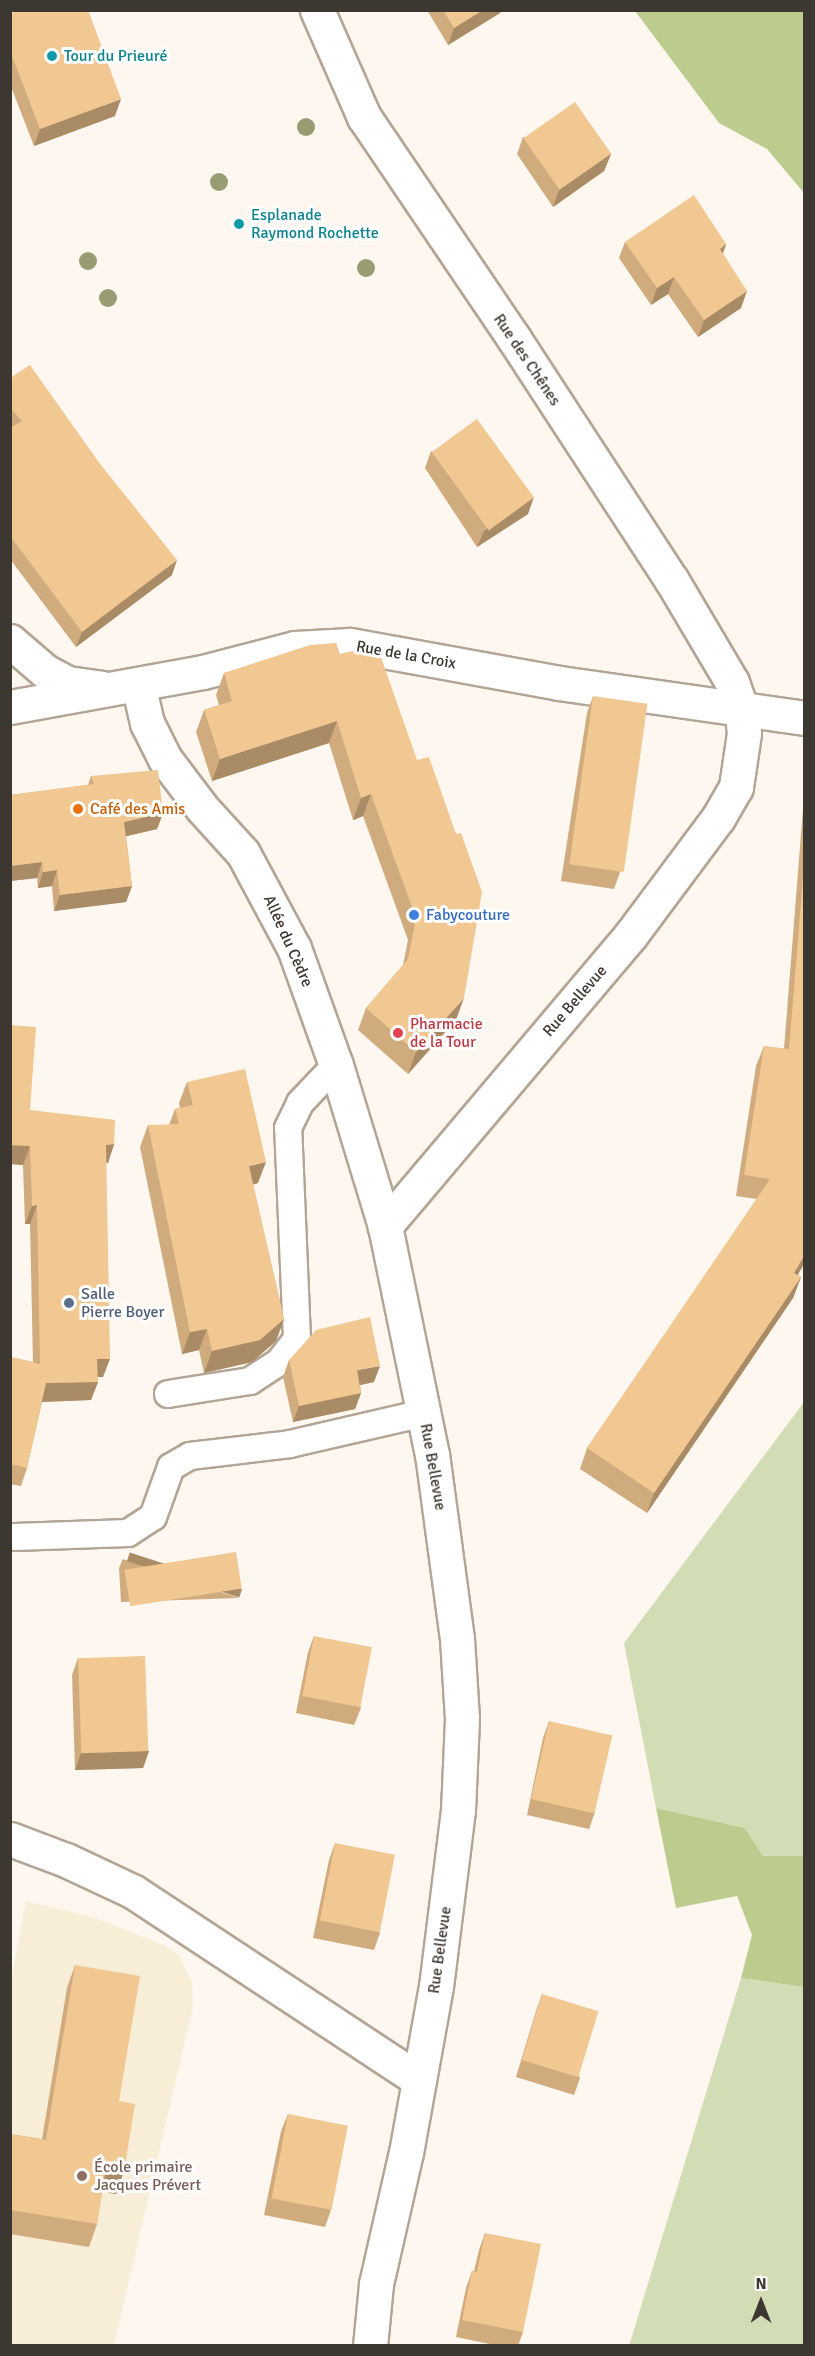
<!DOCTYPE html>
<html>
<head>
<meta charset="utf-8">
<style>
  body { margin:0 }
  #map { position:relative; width:815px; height:2356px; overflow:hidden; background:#fdf7f0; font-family:Signika,sans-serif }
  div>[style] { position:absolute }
  .education>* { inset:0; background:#f8eed8 }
  .green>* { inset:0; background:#d2ddb5 }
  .forest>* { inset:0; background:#bccc8f }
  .roads { filter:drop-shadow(2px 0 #b3a595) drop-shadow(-2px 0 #b3a595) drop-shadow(0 2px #b3a595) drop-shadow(0 -2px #b3a595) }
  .lane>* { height:26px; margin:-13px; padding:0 13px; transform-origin:13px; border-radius:13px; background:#fff }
  .street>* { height:33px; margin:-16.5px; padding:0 16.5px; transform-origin:16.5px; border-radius:16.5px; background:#fff }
  .secondary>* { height:33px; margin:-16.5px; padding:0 16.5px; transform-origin:16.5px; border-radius:16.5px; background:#fff }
  .trees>* { width:18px; height:18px; margin:-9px; border-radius:50%; background:#989c73 }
  .wall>* { inset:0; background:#cfab7e }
  .shaded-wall>* { inset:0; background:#a98b66; transform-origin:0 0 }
  .building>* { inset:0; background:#f1c792; transform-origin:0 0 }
  .dots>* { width:16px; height:16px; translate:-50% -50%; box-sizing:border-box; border:3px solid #fff; border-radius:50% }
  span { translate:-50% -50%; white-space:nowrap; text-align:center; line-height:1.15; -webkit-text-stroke:6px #fff; paint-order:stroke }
  .culture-label { font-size:16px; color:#0d838f }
  .left { translate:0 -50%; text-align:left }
  .street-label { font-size:16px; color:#3d3731 }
  .food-label { font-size:16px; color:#c56008 }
  .shop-label { font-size:16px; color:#366cbe }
  .health-label { font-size:16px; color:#be3a42 }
  .service-label { font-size:16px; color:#4e5e75 }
  .education-label { font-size:16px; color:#785e54 }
  .frame { position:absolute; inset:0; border:12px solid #3d3731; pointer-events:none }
  .north { position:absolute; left:731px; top:2272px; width:60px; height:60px; -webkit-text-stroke:4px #fff; paint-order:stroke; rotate:0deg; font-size:16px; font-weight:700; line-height:24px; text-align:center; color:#3d3731 }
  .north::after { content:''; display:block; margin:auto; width:21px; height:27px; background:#3d3731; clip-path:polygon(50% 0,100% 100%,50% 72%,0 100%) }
</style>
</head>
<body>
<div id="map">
  <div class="education">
    <div style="clip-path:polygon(26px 1901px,96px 1918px,164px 1945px,179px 1955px,192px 1982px,193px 2007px,114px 2345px,11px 2346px,10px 1985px)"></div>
  </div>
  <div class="green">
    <div style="clip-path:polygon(804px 1402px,804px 1856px,763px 1856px,745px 1828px,656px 1808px,624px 1643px)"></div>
    <div style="clip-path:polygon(741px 1978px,804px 1987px,804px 2345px,629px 2346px)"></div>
  </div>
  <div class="forest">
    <div style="clip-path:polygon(635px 11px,804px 11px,804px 193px,767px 149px,719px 123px)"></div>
    <div style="clip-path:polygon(656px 1808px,745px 1828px,763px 1856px,804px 1856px,804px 1987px,741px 1978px,752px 1935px,737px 1896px,676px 1908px)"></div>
  </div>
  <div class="roads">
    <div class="lane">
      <div style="left:168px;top:1394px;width:83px;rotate:-9deg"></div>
      <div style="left:250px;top:1381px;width:35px;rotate:-33deg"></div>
      <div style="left:279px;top:1362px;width:29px;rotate:-52deg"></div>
      <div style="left:297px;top:1339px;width:211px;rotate:-92.4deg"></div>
      <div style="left:288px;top:1128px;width:28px;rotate:-64deg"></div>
      <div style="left:300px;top:1103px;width:52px;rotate:-46.5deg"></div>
      <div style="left:15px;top:1537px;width:113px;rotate:-2deg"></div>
      <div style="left:128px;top:1533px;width:30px;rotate:-33deg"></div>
      <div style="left:153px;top:1517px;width:53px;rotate:-70.2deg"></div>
      <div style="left:171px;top:1467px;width:22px;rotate:-30deg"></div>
      <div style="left:190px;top:1456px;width:101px;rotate:-6.8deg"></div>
      <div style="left:290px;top:1444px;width:138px;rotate:-13deg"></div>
    </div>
    <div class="street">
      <div style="left:317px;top:10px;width:117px;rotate:66.3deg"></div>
      <div style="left:364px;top:117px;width:266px;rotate:55.9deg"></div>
      <div style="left:513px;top:337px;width:289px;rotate:56.9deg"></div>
      <div style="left:671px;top:579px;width:120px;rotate:59.4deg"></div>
      <div style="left:732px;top:682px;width:28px;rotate:71deg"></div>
      <div style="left:741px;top:708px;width:25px;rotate:83deg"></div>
      <div style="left:744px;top:733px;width:55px;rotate:98.4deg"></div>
      <div style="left:736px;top:787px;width:36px;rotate:120deg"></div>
      <div style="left:718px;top:818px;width:147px;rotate:126.7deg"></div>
      <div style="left:630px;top:936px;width:380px;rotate:130.2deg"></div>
      <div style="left:385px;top:1226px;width:233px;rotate:78.4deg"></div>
      <div style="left:432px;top:1454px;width:187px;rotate:82.3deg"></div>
      <div style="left:457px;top:1639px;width:80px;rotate:86.4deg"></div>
      <div style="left:462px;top:1719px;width:91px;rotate:92.5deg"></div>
      <div style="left:458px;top:1810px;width:177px;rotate:97.1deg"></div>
      <div style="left:436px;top:1986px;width:169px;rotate:100.2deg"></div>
      <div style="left:406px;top:2152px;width:135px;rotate:102.8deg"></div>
      <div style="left:376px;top:2284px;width:62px;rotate:95.5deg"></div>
      <div style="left:10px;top:641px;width:46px;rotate:40.6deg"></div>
      <div style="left:45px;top:671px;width:26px;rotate:28deg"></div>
      <div style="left:68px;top:683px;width:34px;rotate:8deg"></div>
      <div style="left:138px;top:684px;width:40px;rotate:77deg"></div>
      <div style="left:147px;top:723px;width:40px;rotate:63.4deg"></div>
      <div style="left:165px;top:759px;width:61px;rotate:52.9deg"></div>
      <div style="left:202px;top:808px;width:61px;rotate:47.7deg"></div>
      <div style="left:243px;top:853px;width:108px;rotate:61.8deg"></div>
      <div style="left:294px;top:948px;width:124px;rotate:70.3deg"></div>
      <div style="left:336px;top:1065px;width:168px;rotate:73.1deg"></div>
      <div style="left:10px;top:1839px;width:60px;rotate:20.6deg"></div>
      <div style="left:66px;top:1860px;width:75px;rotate:25.2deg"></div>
      <div style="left:134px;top:1892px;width:341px;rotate:33.4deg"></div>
    </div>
    <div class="secondary">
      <div style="left:10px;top:707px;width:196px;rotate:-10.3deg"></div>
      <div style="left:203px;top:672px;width:95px;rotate:-14.6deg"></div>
      <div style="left:295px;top:648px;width:55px;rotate:-3.1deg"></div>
      <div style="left:350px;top:645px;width:212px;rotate:10.3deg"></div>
      <div style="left:559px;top:683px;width:247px;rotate:8.1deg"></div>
    </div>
  </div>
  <div class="trees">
    <div style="left:306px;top:127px"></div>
    <div style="left:219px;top:182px"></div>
    <div style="left:88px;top:261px"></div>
    <div style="left:366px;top:268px"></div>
    <div style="left:108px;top:298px"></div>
  </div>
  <div class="wall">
    <div style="clip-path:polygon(427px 10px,501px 10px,500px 13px,448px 45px)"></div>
    <div style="clip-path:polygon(10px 14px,115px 116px,34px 146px,10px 84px)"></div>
    <div style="clip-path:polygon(523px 137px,611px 154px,604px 171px,553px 207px,517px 154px)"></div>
    <div style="clip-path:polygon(625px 242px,726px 244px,723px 254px,741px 308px,698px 337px,668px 294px,651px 305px,619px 258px)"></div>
    <div style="clip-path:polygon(10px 378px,172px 575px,76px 647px,10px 559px)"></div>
    <div style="clip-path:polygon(431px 451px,528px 514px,477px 547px,425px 468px)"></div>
    <div style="clip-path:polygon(336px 643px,456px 1020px,408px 1074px,358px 1030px,366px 1008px,403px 965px,408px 940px,363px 816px,353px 820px,329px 743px,212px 781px,196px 732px,204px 710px,219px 705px,216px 695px,224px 673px)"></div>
    <div style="clip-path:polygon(593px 696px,620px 872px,614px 889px,561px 881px,587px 713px)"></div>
    <div style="clip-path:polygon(91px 776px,163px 813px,157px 829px,126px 836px,132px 886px,126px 902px,54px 911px,52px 886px,38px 888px,37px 878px,10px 881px,10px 795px,88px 785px)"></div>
    <div style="clip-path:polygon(804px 796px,804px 1264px,798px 1275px,801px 1277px,793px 1298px,647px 1513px,580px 1469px,587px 1448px,757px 1199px,736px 1196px,756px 1066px,764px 1046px,784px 1049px)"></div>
    <div style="clip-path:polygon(10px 1025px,30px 1110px,114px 1144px,108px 1163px,106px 1163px,103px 1377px,98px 1377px,98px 1382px,91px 1400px,42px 1402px,27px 1468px,21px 1486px,10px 1484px,10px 1357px,33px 1362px,30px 1224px,25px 1224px,23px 1165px,10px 1164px)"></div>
    <div style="clip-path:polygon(187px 1082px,258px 1183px,253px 1185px,284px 1319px,276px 1341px,252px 1362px,204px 1373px,199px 1350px,182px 1354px,140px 1147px,148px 1125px,169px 1125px,175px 1109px,180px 1108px,179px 1103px)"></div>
    <div style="clip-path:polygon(289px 1360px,374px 1382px,360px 1385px,361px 1393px,355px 1409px,293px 1422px,283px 1377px)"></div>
    <div style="clip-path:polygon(123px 1559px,239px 1598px,121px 1602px,119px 1568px)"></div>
    <div style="clip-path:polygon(314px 1636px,361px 1708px,354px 1725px,296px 1713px,308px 1652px)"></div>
    <div style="clip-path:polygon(78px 1658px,149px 1751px,143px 1768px,75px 1770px,72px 1675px)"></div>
    <div style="clip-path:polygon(549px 1721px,595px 1812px,589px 1829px,527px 1815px,543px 1738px)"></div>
    <div style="clip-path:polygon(335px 1843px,380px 1933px,374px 1950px,313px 1938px,329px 1860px)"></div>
    <div style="clip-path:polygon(75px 1965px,119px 2101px,116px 2194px,102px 2192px,97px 2224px,89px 2247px,10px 2234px,10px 2134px,42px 2139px,67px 1988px)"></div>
    <div style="clip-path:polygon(542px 1994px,580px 2078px,574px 2095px,516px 2077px,536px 2011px)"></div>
    <div style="clip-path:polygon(288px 2114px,331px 2210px,325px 2227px,264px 2215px,281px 2131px)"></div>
    <div style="clip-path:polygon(485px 2233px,523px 2332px,518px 2346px,499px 2346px,456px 2337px,466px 2288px,472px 2271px,474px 2271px,479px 2250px)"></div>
  </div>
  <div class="shaded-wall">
    <div style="clip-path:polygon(483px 10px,501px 10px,500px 13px,448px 45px,454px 28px)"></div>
    <div style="clip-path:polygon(121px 99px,115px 116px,34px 146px,40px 129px)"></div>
    <div style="clip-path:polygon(611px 154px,604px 171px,553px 207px,559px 190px)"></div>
    <div style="clip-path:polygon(726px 244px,720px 261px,720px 249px)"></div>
    <div style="clip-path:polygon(674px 277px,668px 294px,651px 305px,657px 288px)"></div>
    <div style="clip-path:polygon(747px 291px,741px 308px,698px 337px,704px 320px)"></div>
    <div style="clip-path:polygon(534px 497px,528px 514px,477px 547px,484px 531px)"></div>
    <div style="clip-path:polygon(177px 560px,172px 575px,76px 647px,82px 632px)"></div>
    <div style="clip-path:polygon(337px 721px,329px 743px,212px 781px,220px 759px)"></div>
    <div style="clip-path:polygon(371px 794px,363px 816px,353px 820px,361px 798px)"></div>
    <div style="clip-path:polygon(163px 813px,157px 829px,119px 838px,124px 822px)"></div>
    <div style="clip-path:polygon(42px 862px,37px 878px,10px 881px,10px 866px)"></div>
    <div style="clip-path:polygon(57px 870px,52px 886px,38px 888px,43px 872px)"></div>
    <div style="clip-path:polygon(132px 886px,126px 902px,54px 911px,60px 895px)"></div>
    <div style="clip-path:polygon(464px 998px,456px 1020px,408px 1074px,416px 1052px)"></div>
    <div style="clip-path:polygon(114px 1144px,108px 1163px,99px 1163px,106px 1145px)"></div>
    <div style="clip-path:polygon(10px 1145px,30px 1146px,23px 1165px,10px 1164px)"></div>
    <div style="clip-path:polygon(266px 1162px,258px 1183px,241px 1187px,249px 1166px)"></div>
    <div style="clip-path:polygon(37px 1205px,30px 1224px,25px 1224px,32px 1206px)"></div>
    <div style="clip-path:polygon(804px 1256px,804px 1264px,786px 1293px,794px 1273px)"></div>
    <div style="clip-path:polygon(801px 1277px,793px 1298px,647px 1513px,654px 1493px)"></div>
    <div style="clip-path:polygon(284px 1319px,276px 1341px,252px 1362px,204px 1373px,212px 1351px)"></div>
    <div style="clip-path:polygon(207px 1329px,199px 1350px,182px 1354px,190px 1332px)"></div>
    <div style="clip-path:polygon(97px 1359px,110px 1359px,103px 1377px,90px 1377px)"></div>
    <div style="clip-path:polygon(380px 1366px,374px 1382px,351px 1387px,357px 1370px)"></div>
    <div style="clip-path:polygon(98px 1382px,91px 1400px,39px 1402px,46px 1383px)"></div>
    <div style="clip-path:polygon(361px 1393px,355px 1409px,293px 1422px,299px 1406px)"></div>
    <div style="left:242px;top:1589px;width:9px;height:118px;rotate:108deg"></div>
    <div style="clip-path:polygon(149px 1751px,143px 1768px,75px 1770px,81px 1753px)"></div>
    <div style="clip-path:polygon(106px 2168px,124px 2171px,116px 2194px,98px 2191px)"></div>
  </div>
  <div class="building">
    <div style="clip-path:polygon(21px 10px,88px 10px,121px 99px,40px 129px,10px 51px,10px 14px)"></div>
    <div style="clip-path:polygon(443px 10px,483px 10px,454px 28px)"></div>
    <div style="left:575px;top:102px;width:63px;height:63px;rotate:55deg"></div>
    <div style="clip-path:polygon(694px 195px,726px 244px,720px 249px,747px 291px,704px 320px,674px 277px,657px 288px,625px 242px)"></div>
    <div style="clip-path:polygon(30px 365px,100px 464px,177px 560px,82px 632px,10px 536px,10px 428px,22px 421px,10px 408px,10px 378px)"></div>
    <div style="left:477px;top:419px;width:97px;height:56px;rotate:54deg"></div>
    <div style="clip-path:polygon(336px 643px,339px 654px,377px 646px,417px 760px,429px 757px,456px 834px,461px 833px,482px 892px,464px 998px,416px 1052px,366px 1008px,408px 959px,416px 918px,371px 794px,361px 798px,337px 721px,220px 759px,204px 710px,232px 701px,224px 673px,310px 645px)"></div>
    <div style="left:593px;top:696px;width:55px;height:170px;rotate:8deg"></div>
    <div style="clip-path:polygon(158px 770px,163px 813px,124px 822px,132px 886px,60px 895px,57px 870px,43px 872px,42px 862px,10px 866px,10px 795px,94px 784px,91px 776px)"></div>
    <div style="clip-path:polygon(804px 865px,804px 1256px,794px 1273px,801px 1277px,654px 1493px,587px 1448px,770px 1179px,744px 1175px,764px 1046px,789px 1049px)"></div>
    <div style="clip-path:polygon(10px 1025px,36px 1027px,30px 1110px,115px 1120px,114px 1144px,106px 1145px,110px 1359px,97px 1359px,98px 1382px,46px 1383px,27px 1468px,10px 1464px,10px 1357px,40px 1364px,37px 1205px,32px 1206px,30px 1146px,10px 1145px)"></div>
    <div style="clip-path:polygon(245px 1069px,266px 1162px,249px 1166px,284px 1319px,260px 1340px,212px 1351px,207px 1329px,190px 1332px,148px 1125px,179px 1124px,175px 1109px,193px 1105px,187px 1082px)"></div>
    <div style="clip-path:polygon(370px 1317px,380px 1366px,357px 1370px,361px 1393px,299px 1406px,289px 1360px,316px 1330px)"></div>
    <div style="left:236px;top:1552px;width:37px;height:113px;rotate:81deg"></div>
    <div style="left:314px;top:1636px;width:59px;height:61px;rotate:11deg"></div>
    <div style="left:145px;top:1656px;width:95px;height:67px;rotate:88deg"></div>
    <div style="left:549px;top:1721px;width:65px;height:80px;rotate:13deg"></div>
    <div style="left:335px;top:1843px;width:61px;height:79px;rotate:11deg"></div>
    <div style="clip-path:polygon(75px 1965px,140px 1976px,119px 2101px,135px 2104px,124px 2171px,106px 2168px,97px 2224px,10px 2210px,10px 2134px,46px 2140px)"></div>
    <div style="left:542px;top:1994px;width:59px;height:69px;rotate:17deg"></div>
    <div style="left:288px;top:2114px;width:61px;height:86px;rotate:11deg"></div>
    <div style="clip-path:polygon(485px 2233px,541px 2244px,523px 2332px,462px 2320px,472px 2271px,477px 2272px)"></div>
  </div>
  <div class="dots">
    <div style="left:52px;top:56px;background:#0f9aa8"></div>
    <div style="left:239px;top:224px;background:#0f9aa8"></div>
    <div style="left:78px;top:809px;background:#e8710a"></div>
    <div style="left:414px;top:915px;background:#3f7fe0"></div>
    <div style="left:398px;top:1033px;background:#e0444e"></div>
    <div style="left:69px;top:1303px;background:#5c6f8a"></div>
    <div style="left:82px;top:2176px;background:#8d6e63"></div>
  </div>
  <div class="culture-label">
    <span class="left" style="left:64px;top:56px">Tour du Prieuré</span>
    <span class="left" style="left:251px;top:224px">Esplanade<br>Raymond Rochette</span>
  </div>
  <div class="street-label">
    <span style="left:527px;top:360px;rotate:56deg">Rue des Chênes</span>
    <span style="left:406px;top:655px;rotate:10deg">Rue de la Croix</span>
    <span style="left:288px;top:941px;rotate:66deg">Allée du Cèdre</span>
    <span style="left:575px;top:1001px;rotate:-49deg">Rue Bellevue</span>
    <span style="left:433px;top:1467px;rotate:80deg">Rue Bellevue</span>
    <span style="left:440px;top:1950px;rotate:-82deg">Rue Bellevue</span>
  </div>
  <div class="food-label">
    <span class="left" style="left:90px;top:809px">Café des Amis</span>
  </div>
  <div class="shop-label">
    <span class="left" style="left:426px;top:915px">Fabycouture</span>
  </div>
  <div class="health-label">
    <span class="left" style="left:410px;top:1033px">Pharmacie<br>de la Tour</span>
  </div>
  <div class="service-label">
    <span class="left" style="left:81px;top:1303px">Salle<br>Pierre Boyer</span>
  </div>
  <div class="education-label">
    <span class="left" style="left:94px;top:2176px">École primaire<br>Jacques Prévert</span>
  </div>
  <div class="frame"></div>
  <div class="north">N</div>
</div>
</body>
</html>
